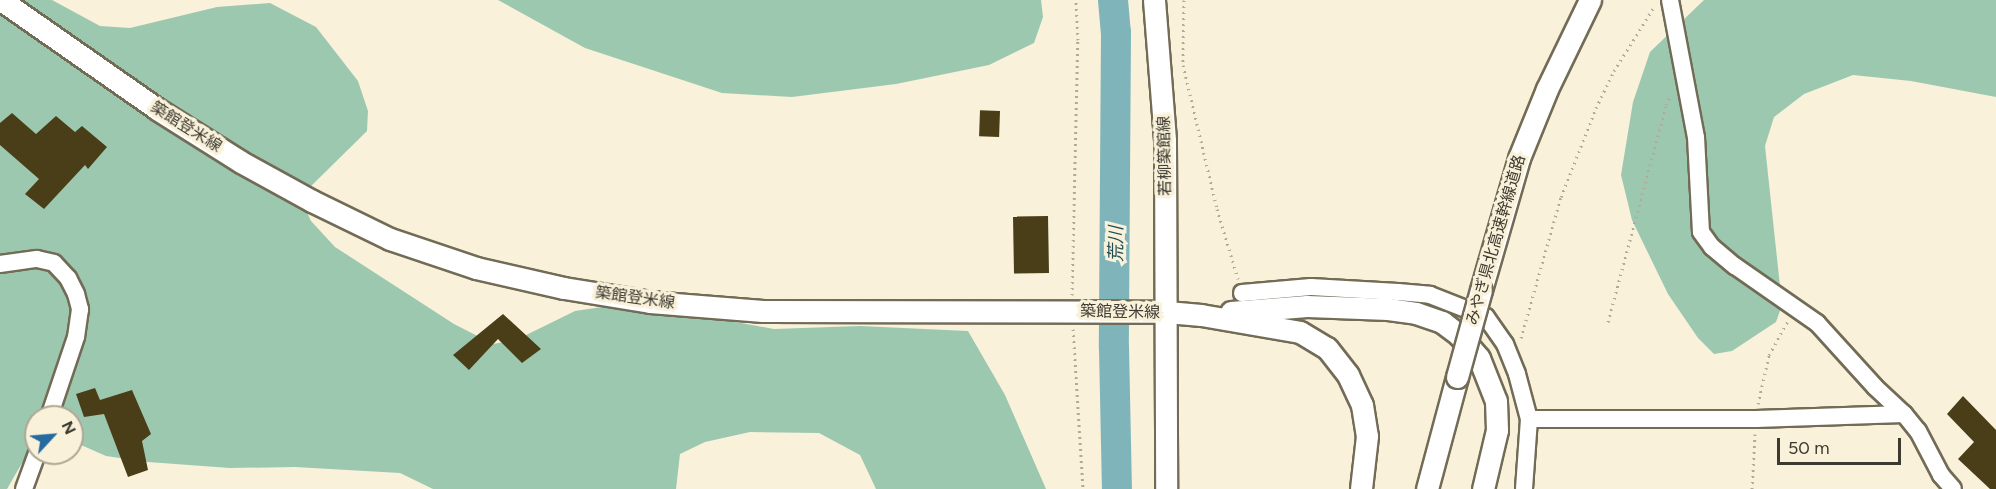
<!DOCTYPE html>
<html>
<head>
<meta charset="utf-8">
<style>
  body { margin:0 }
  #map { position:relative; width:1996px; height:489px; overflow:hidden; background:#f9f1d9; font-family:Figtree,"Noto Sans JP",sans-serif }
  div>[style] { position:absolute }
  .forest>* { inset:0; background:#9cc8b0 }
  .river>* { height:30px; margin:-15px; padding:0 15px; transform-origin:15px; border-radius:15px; background:#7eb4ba }
  .building>* { inset:0; background:#4a3e18; transform-origin:0 0 }
  .path>* { height:3px; margin-top:-1.5px; transform-origin:0; background:repeating-linear-gradient(90deg,#b0aa97 0 1.5px,transparent 0 6px) }
  .roads { filter:drop-shadow(2px 0 #726b56) drop-shadow(-2px 0 #726b56) drop-shadow(0 2px #726b56) drop-shadow(0 -2px #726b56) }
  .minor>* { height:16px; margin:-8px; padding:0 8px; transform-origin:8px; border-radius:8px; background:#fff }
  .major>* { height:21px; margin:-10.5px; padding:0 10.5px; transform-origin:10.5px; border-radius:10.5px; background:#fff }
  .bridges { filter:drop-shadow(2px 0 #726b56) drop-shadow(-2px 0 #726b56) drop-shadow(0 2px #726b56) drop-shadow(0 -2px #726b56) }
  .major-bridge>* { height:21px; margin:-10.5px; padding:0 10.5px; transform-origin:10.5px; border-radius:10.5px; background:#fff }
  span { translate:-50% -50%; white-space:nowrap; text-align:center; line-height:1.15; -webkit-text-stroke:6px #f9f1d9; paint-order:stroke }
  .street-label { font-size:16px; color:#3c3930 }
  .water-label { font-size:18px; color:#1e4e53; font-style:italic }
  .north { position:absolute; left:24px; top:405px; width:60px; height:60px; box-sizing:border-box; background:#f9f1d9; border:2px solid #ada795; border-radius:50%; rotate:64deg; font-size:16px; font-weight:700; line-height:24px; text-align:center; color:#3c3930 }
  .north::after { content:''; display:block; margin:auto; width:21px; height:27px; background:#276a9f; clip-path:polygon(50% 0,100% 100%,50% 72%,0 100%) }
  .scale { position:absolute; left:1777px; top:438px; width:124px; height:27px; box-sizing:border-box; border:3px solid #3c3930; border-top:0; padding-left:8px; font-size:18px; line-height:21px; white-space:nowrap; color:#3c3930; -webkit-text-stroke:4px #f9f1d9; paint-order:stroke }
</style>
</head>
<body>
<div id="map">
  <div class="forest">
    <div style="clip-path:polygon(0 0,52px 0,100px 26px,130px 28px,217px 7px,270px 3px,316px 27px,358px 81px,368px 111px,367px 131px,307px 190px,304px 206px,311px 221px,335px 247px,454px 324px,493px 344px,516px 340px,575px 311px,609px 306px,725px 320px,774px 329px,860px 326px,968px 331px,1005px 395px,1046px 489px,876px 489px,860px 455px,819px 433px,750px 432px,705px 442px,680px 454px,676px 489px,433px 489px,400px 473px,295px 467px,230px 468px,148px 462px,106px 456px,72px 441px,72px 417px,36px 417px,36px 449px,22px 463px,7px 489px,0 489px)"></div>
    <div style="clip-path:polygon(498px 0,1041px 0,1043px 17px,1034px 43px,989px 65px,896px 84px,792px 97px,722px 93px,585px 48px)"></div>
    <div style="clip-path:polygon(1704px 0,1996px 0,1996px 97px,1911px 81px,1853px 75px,1804px 94px,1774px 117px,1765px 146px,1782px 305px,1776px 322px,1732px 351px,1714px 354px,1698px 338px,1668px 294px,1632px 220px,1621px 175px,1633px 102px,1650px 52px)"></div>
  </div>
  <div class="river">
    <div style="left:1113px;top:0;width:32px;rotate:85deg"></div>
    <div style="left:1116px;top:32px;width:316px;rotate:90.4deg"></div>
    <div style="left:1114px;top:348px;width:141px;rotate:88.8deg"></div>
  </div>
  <div class="building">
    <div style="left:1000px;top:111px;width:26px;height:20px;rotate:92deg"></div>
    <div style="clip-path:polygon(12px 113px,36px 134px,56px 116px,75px 132px,82px 126px,107px 147px,88px 169px,85px 165px,44px 209px,25px 194px,39px 179px,0 145px,0 123px)"></div>
    <div style="left:1048px;top:216px;width:57px;height:35px;rotate:89deg"></div>
    <div style="clip-path:polygon(503px 314px,541px 349px,522px 363px,498px 339px,469px 370px,453px 355px)"></div>
    <div style="clip-path:polygon(95px 388px,100px 400px,132px 390px,151px 434px,142px 441px,148px 470px,128px 477px,104px 414px,84px 417px,76px 394px)"></div>
    <div style="clip-path:polygon(1963px 396px,1996px 430px,1996px 489px,1990px 489px,1958px 459px,1974px 442px,1947px 414px)"></div>
  </div>
  <div class="path">
    <div style="left:1184px;top:0;width:65px;rotate:90.9deg"></div>
    <div style="left:1183px;top:65px;width:148px;rotate:76.7deg"></div>
    <div style="left:1217px;top:209px;width:73px;rotate:73.3deg"></div>
    <div style="left:1072px;top:295px;width:255px;rotate:-88.7deg"></div>
    <div style="left:1078px;top:40px;width:40px;rotate:-92.9deg"></div>
    <div style="left:1608px;top:322px;width:225px;rotate:-75deg"></div>
    <div style="left:1666px;top:105px;width:11px;rotate:-63deg"></div>
    <div style="left:1073px;top:329px;width:160px;rotate:86.4deg"></div>
    <div style="left:1521px;top:338px;width:147px;rotate:-74.2deg"></div>
    <div style="left:1561px;top:197px;width:96px;rotate:-68.5deg"></div>
    <div style="left:1596px;top:108px;width:41px;rotate:-64.1deg"></div>
    <div style="left:1614px;top:71px;width:75px;rotate:-58deg"></div>
    <div style="left:1758px;top:404px;width:50px;rotate:-77.3deg"></div>
    <div style="left:1769px;top:355px;width:39px;rotate:-61deg"></div>
    <div style="left:1752px;top:489px;width:55px;rotate:-86.9deg"></div>
  </div>
  <div class="roads">
    <div class="minor">
      <div style="left:1670px;top:0;width:139px;rotate:79.3deg"></div>
      <div style="left:1696px;top:137px;width:95px;rotate:87deg"></div>
      <div style="left:1701px;top:232px;width:19px;rotate:54deg"></div>
      <div style="left:1712px;top:247px;width:30px;rotate:40deg"></div>
      <div style="left:1735px;top:266px;width:100px;rotate:34.8deg"></div>
      <div style="left:1817px;top:323px;width:86px;rotate:47.8deg"></div>
      <div style="left:1875px;top:387px;width:40px;rotate:43deg"></div>
      <div style="left:1904px;top:414px;width:22px;rotate:51deg"></div>
      <div style="left:1918px;top:431px;width:50px;rotate:62.4deg"></div>
      <div style="left:1941px;top:475px;width:18px;rotate:49deg"></div>
      <div style="left:0;top:264px;width:37px;rotate:-8deg"></div>
      <div style="left:37px;top:259px;width:17px;rotate:13deg"></div>
      <div style="left:54px;top:263px;width:21px;rotate:47deg"></div>
      <div style="left:68px;top:278px;width:18px;rotate:63deg"></div>
      <div style="left:76px;top:294px;width:16px;rotate:75deg"></div>
      <div style="left:80px;top:309px;width:28px;rotate:98deg"></div>
      <div style="left:76px;top:337px;width:84px;rotate:108.6deg"></div>
      <div style="left:1242px;top:293px;width:69px;rotate:-5deg"></div>
      <div style="left:1311px;top:287px;width:87px;rotate:3.3deg"></div>
      <div style="left:1398px;top:292px;width:32px;rotate:5deg"></div>
      <div style="left:1430px;top:295px;width:60px;rotate:21.4deg"></div>
      <div style="left:1486px;top:317px;width:33px;rotate:55deg"></div>
      <div style="left:1505px;top:344px;width:32px;rotate:68deg"></div>
      <div style="left:1517px;top:374px;width:47px;rotate:75.1deg"></div>
      <div style="left:1529px;top:419px;width:70px;rotate:94.1deg"></div>
      <div style="left:1529px;top:419px;width:227px"></div>
      <div style="left:1756px;top:419px;width:148px;rotate:-1.9deg"></div>
      <div style="left:24px;top:489px;width:38px;rotate:-70deg"></div>
    </div>
    <div class="major">
      <div style="left:1px;top:0;width:190px;rotate:34.9deg"></div>
      <div style="left:157px;top:109px;width:99px;rotate:32.2deg"></div>
      <div style="left:241px;top:162px;width:81px;rotate:28.8deg"></div>
      <div style="left:312px;top:201px;width:87px;rotate:26deg"></div>
      <div style="left:390px;top:239px;width:91px;rotate:18.6deg"></div>
      <div style="left:476px;top:268px;width:90px;rotate:12.8deg"></div>
      <div style="left:564px;top:288px;width:87px;rotate:9.2deg"></div>
      <div style="left:650px;top:302px;width:113px;rotate:4.6deg"></div>
      <div style="left:763px;top:311px;width:404px;rotate:0.1deg"></div>
      <div style="left:1167px;top:312px;width:34px;rotate:5deg"></div>
      <div style="left:1201px;top:315px;width:100px;rotate:9.7deg"></div>
      <div style="left:1300px;top:332px;width:31px;rotate:31deg"></div>
      <div style="left:1327px;top:348px;width:34px;rotate:52deg"></div>
      <div style="left:1348px;top:375px;width:33px;rotate:65deg"></div>
      <div style="left:1362px;top:405px;width:31px;rotate:81deg"></div>
      <div style="left:1367px;top:436px;width:53px;rotate:96.5deg"></div>
      <div style="left:1154px;top:0;width:141px;rotate:85.5deg"></div>
      <div style="left:1165px;top:141px;width:348px;rotate:89.8deg"></div>
      <div style="left:1481px;top:290px;width:137px;rotate:-73.9deg"></div>
      <div style="left:1519px;top:158px;width:74px;rotate:-67.9deg"></div>
      <div style="left:1547px;top:89px;width:99px;rotate:-64.2deg"></div>
      <div style="left:1231px;top:312px;width:76px;rotate:-4.5deg"></div>
      <div style="left:1307px;top:306px;width:81px;rotate:2.1deg"></div>
      <div style="left:1388px;top:309px;width:28px;rotate:8deg"></div>
      <div style="left:1416px;top:313px;width:28px;rotate:19deg"></div>
      <div style="left:1442px;top:322px;width:21px;rotate:37deg"></div>
      <div style="left:1459px;top:335px;width:30px;rotate:49deg"></div>
      <div style="left:1479px;top:358px;width:46px;rotate:68.4deg"></div>
      <div style="left:1496px;top:401px;width:29px;rotate:88deg"></div>
      <div style="left:1497px;top:430px;width:61px;rotate:103.3deg"></div>
      <div style="left:1427px;top:489px;width:116px;rotate:-75deg"></div>
    </div>
  </div>
  <div class="bridges">
    <div class="major-bridge">
      <div style="left:1457px;top:377px;width:90px;rotate:-74.6deg"></div>
    </div>
  </div>
  <div class="street-label">
    <span style="left:186px;top:127px;rotate:32deg">築館登米線</span>
    <span style="left:1165px;top:156px;rotate:-91deg">若柳築館線</span>
    <span style="left:1496px;top:240px;rotate:-74deg">みやぎ県北高速幹線道路</span>
    <span style="left:635px;top:298px;rotate:8deg">築館登米線</span>
    <span style="left:1120px;top:312px;rotate:1deg">築館登米線</span>
  </div>
  <div class="water-label">
    <span style="left:1116px;top:244px;rotate:-90deg">荒川</span>
  </div>
  <div class="north">N</div>
  <div class="scale">50 m</div>
</div>
</body>
</html>
